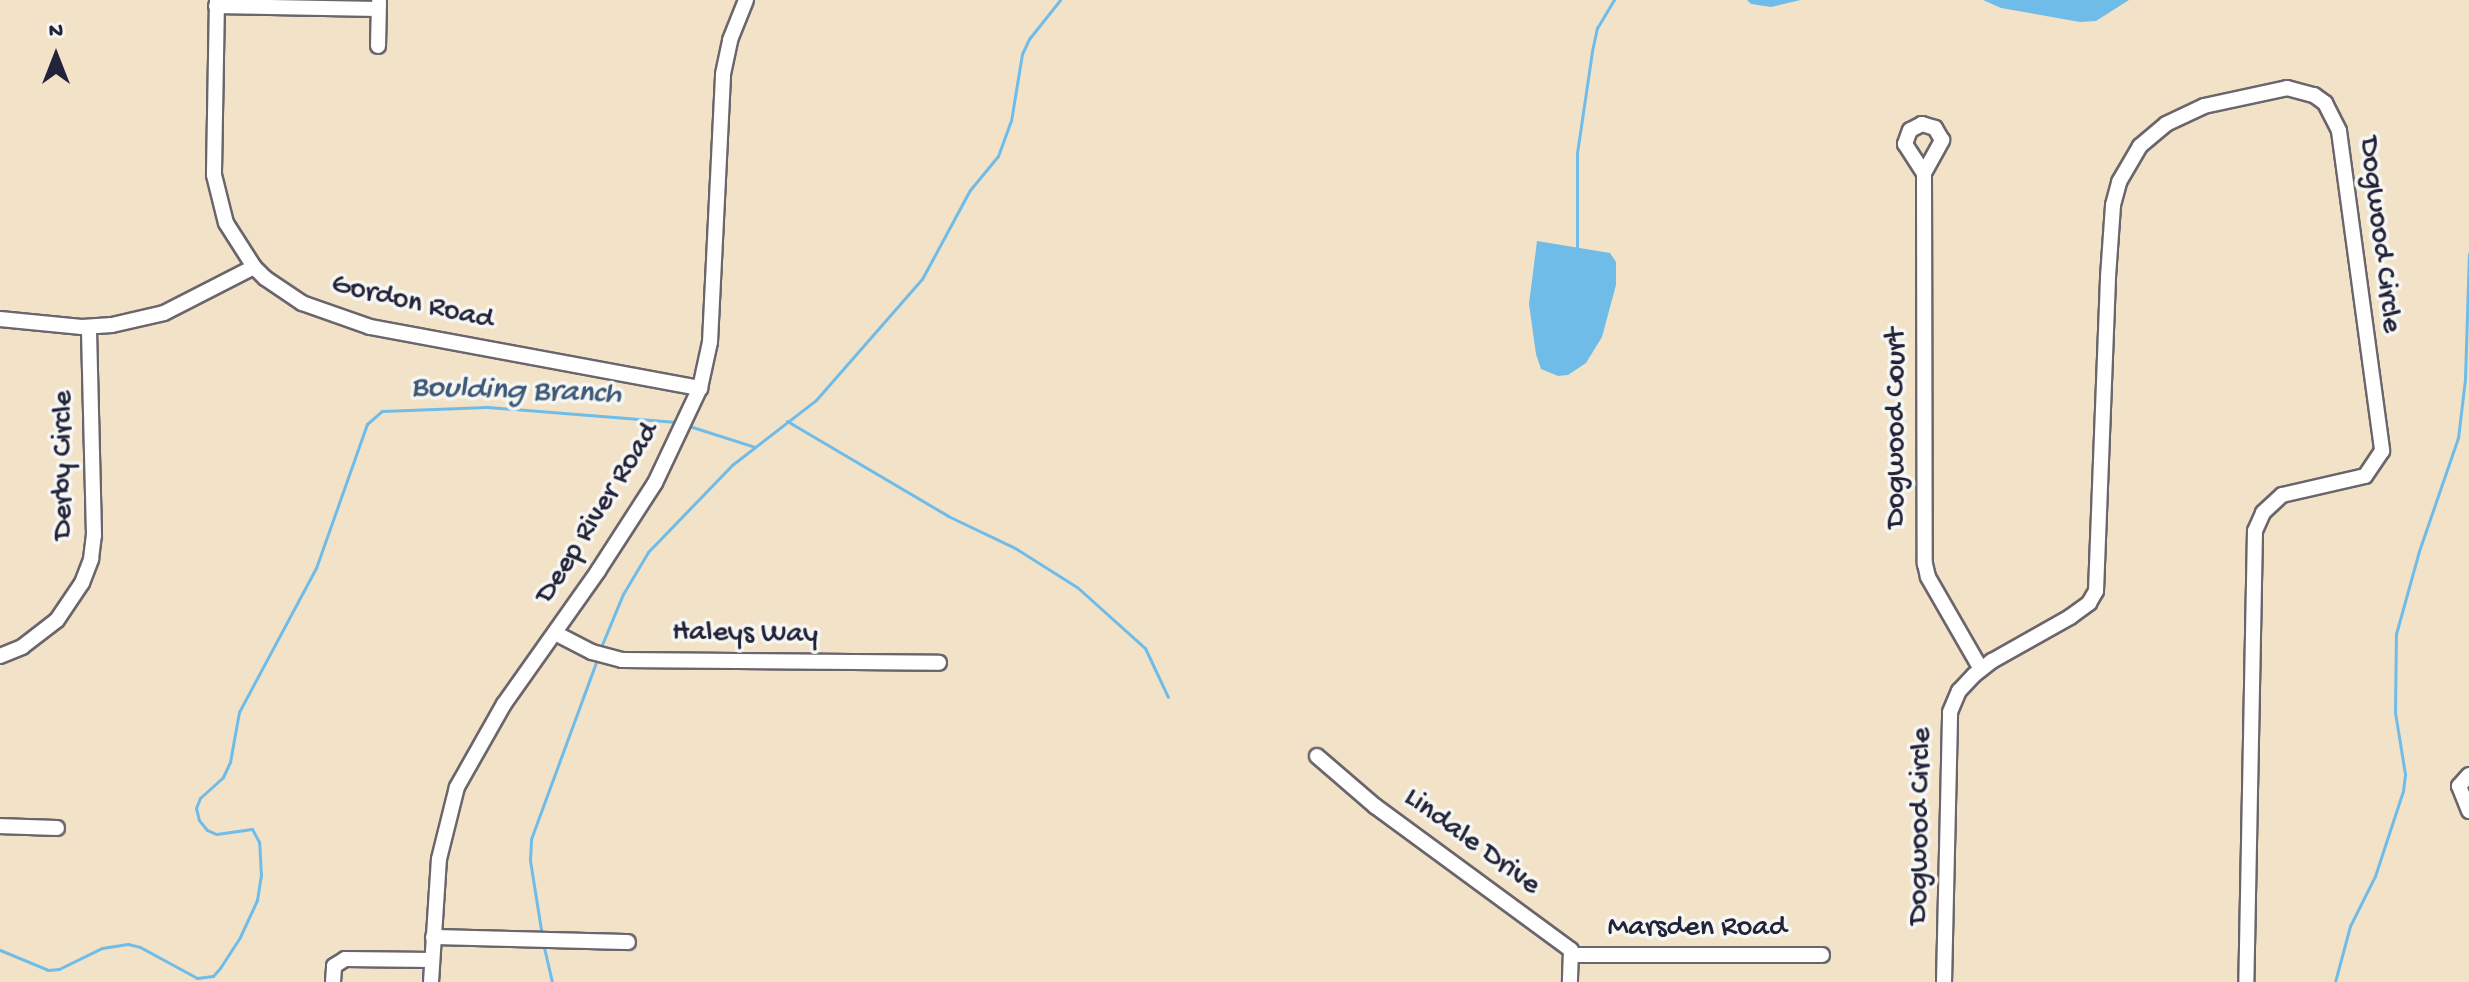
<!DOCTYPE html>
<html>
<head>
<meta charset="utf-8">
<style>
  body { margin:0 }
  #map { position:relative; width:2469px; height:982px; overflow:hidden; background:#f2e2c8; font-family:"Gochi Hand",sans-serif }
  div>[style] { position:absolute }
  .water>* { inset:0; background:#70bce9 }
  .stream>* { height:3px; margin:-1.5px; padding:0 1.5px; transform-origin:1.5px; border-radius:1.5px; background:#70bce9 }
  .roads { filter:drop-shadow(2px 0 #6b656c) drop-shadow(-2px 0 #6b656c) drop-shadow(0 2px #6b656c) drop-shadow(0 -2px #6b656c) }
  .minor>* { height:14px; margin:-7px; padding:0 7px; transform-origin:7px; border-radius:7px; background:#fff }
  span { translate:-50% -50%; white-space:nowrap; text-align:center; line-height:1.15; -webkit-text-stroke:7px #f6f6f2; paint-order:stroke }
  .street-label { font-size:30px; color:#22223b }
  .water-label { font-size:32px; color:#3d5878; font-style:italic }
  .north { position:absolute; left:16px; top:16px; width:80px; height:80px; -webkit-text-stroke:6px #f6f6f2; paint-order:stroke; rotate:0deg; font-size:22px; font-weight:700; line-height:32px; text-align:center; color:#22223b }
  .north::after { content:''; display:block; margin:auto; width:28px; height:36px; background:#22223b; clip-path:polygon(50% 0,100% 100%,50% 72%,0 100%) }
</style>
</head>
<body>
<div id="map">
  <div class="water">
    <div style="clip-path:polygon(1747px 0,1801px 0,1771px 7px,1751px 4px)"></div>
    <div style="clip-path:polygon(1983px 0,2129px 0,2096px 21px,2080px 22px,2001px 8px)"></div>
    <div style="clip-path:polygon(1537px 241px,1610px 253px,1616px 262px,1616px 285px,1602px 337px,1586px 363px,1568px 375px,1558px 376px,1541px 369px,1536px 354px,1529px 304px)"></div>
  </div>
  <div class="stream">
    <div style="left:1577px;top:248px;width:95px;rotate:-90deg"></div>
    <div style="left:1577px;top:153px;width:103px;rotate:-81.6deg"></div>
    <div style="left:1592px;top:51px;width:24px;rotate:-78deg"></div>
    <div style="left:1597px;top:28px;width:33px;rotate:-59deg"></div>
    <div style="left:787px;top:421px;width:187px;rotate:30.5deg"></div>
    <div style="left:948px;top:516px;width:74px;rotate:25.5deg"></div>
    <div style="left:1015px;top:548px;width:73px;rotate:32.2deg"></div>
    <div style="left:1077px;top:587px;width:91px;rotate:41.9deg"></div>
    <div style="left:1145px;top:648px;width:54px;rotate:64.9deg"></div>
    <div style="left:686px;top:425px;width:72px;rotate:17.7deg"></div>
    <div style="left:601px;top:647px;width:57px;rotate:-67.5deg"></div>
    <div style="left:623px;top:594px;width:49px;rotate:-59.2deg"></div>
    <div style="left:648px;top:552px;width:121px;rotate:-46deg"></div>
    <div style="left:732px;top:465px;width:106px;rotate:-37.7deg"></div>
    <div style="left:816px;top:400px;width:161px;rotate:-48.8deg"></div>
    <div style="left:922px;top:279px;width:101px;rotate:-61.7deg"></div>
    <div style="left:970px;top:190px;width:44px;rotate:-50.5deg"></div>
    <div style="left:998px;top:156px;width:37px;rotate:-70deg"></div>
    <div style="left:1011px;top:121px;width:68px;rotate:-80.7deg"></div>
    <div style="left:1022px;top:54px;width:17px;rotate:-65deg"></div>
    <div style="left:1029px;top:39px;width:50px;rotate:-51.5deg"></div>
    <div style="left:542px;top:936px;width:77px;rotate:-99deg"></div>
    <div style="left:530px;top:860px;width:21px;rotate:-87deg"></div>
    <div style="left:531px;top:839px;width:189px;rotate:-69.8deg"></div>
    <div style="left:543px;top:943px;width:40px;rotate:77deg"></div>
    <div style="left:0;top:950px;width:52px;rotate:22.6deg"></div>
    <div style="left:48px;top:970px;width:11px;rotate:-5deg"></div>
    <div style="left:59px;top:969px;width:48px;rotate:-26deg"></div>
    <div style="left:102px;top:948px;width:26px;rotate:-9deg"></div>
    <div style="left:128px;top:944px;width:12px;rotate:14deg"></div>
    <div style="left:140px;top:947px;width:65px;rotate:28.5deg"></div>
    <div style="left:197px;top:978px;width:16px;rotate:-7deg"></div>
    <div style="left:213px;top:976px;width:11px;rotate:-49deg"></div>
    <div style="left:220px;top:968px;width:37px;rotate:-57deg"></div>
    <div style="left:240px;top:937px;width:41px;rotate:-65.3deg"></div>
    <div style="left:257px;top:900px;width:24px;rotate:-81deg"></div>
    <div style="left:261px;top:876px;width:34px;rotate:-93deg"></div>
    <div style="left:259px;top:842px;width:15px;rotate:-118deg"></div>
    <div style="left:252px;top:829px;width:36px;rotate:172deg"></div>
    <div style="left:216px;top:834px;width:10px;rotate:-156deg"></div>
    <div style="left:207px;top:830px;width:13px;rotate:-129deg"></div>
    <div style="left:199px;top:820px;width:12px;rotate:-104deg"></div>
    <div style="left:196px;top:808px;width:11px;rotate:-68deg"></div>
    <div style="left:200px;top:798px;width:31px;rotate:-42deg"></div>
    <div style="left:223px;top:777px;width:17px;rotate:-65deg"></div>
    <div style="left:230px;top:762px;width:51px;rotate:-79.8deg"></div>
    <div style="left:239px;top:712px;width:163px;rotate:-61.9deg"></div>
    <div style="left:316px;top:568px;width:153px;rotate:-70.5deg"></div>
    <div style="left:367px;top:424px;width:20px;rotate:-41deg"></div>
    <div style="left:382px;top:411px;width:105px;rotate:-2.2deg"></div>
    <div style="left:487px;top:407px;width:193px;rotate:4.5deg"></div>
    <div style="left:2335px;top:982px;width:58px;rotate:-75deg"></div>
    <div style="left:2350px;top:926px;width:56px;rotate:-63.4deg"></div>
    <div style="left:2375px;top:876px;width:89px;rotate:-71.8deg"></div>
    <div style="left:2403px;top:791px;width:17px;rotate:-83deg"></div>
    <div style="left:2405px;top:774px;width:63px;rotate:-99.2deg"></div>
    <div style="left:2395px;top:712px;width:78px;rotate:-89.3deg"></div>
    <div style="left:2396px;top:634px;width:86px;rotate:-74.5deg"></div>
    <div style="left:2419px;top:551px;width:120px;rotate:-71deg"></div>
    <div style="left:2458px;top:438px;width:59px;rotate:-83.2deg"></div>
    <div style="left:2465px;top:379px;width:125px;rotate:-88.2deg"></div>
  </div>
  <div class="roads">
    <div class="minor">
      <div style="left:217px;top:0;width:175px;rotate:91deg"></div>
      <div style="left:214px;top:175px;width:49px;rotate:76deg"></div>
      <div style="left:226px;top:223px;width:52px;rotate:57.5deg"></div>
      <div style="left:254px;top:267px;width:16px;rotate:45deg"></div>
      <div style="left:265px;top:278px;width:45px;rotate:34deg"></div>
      <div style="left:302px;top:303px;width:72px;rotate:19.4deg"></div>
      <div style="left:370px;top:327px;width:336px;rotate:10.5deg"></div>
      <div style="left:216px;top:6px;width:162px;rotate:1.1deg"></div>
      <div style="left:378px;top:46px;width:44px;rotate:-88.7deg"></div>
      <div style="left:1924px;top:173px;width:38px;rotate:-61deg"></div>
      <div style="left:1942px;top:140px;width:14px;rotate:-120deg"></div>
      <div style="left:1935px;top:128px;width:14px;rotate:-163deg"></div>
      <div style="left:1922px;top:124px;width:13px;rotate:153deg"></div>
      <div style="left:1910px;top:130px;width:15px;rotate:110deg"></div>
      <div style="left:1905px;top:144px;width:35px;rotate:57deg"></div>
      <div style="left:1924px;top:173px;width:391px;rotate:89.9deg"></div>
      <div style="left:1925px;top:564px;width:13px;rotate:77deg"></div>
      <div style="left:1928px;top:577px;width:106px;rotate:60.1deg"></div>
      <div style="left:0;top:319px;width:82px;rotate:5.6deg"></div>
      <div style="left:82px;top:327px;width:30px;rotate:-4deg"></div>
      <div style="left:112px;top:325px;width:53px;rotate:-13deg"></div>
      <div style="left:164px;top:313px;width:101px;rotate:-27.1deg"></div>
      <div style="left:555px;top:633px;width:42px;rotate:27.2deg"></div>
      <div style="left:592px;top:652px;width:31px;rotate:15deg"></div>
      <div style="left:622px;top:660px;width:317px;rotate:0.5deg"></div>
      <div style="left:0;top:656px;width:24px;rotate:-22deg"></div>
      <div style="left:22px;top:647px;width:44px;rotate:-37.6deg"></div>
      <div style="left:57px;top:620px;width:45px;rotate:-56deg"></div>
      <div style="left:82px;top:583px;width:26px;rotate:-69deg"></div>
      <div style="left:91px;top:559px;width:24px;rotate:-83deg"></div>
      <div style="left:94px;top:535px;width:208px;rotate:-91.4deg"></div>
      <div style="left:1317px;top:756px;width:77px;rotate:40.8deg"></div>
      <div style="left:1375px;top:806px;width:243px;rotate:36.3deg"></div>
      <div style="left:1571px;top:950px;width:32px;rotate:92deg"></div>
      <div style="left:2469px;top:775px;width:15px;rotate:132deg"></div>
      <div style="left:2459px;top:786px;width:27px;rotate:68deg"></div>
      <div style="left:0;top:826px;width:57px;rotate:2deg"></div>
      <div style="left:433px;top:937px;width:195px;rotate:1.5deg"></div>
      <div style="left:1571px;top:955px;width:251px"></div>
      <div style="left:333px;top:982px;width:16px;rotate:-86deg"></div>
      <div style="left:334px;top:966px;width:13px;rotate:-32deg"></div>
      <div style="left:345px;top:959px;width:87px;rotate:0.7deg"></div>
      <div style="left:431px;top:982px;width:123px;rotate:-86.3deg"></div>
      <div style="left:439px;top:859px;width:74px;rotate:-76deg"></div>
      <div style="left:457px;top:787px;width:95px;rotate:-60.5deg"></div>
      <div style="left:504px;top:704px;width:163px;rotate:-54.7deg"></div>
      <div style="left:598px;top:571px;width:105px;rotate:-57.1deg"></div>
      <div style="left:655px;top:483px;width:105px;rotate:-64.7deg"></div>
      <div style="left:700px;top:388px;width:47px;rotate:-77.7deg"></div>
      <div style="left:710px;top:342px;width:268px;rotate:-87.2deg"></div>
      <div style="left:723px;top:74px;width:35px;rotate:-78deg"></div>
      <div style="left:730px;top:40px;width:43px;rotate:-68.2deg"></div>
      <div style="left:1944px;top:982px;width:270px;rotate:-88.7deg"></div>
      <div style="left:1950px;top:712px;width:23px;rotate:-67deg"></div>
      <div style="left:1959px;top:691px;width:22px;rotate:-47deg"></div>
      <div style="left:1974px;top:675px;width:23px;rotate:-38deg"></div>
      <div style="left:1992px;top:661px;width:90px;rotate:-29.4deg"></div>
      <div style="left:2070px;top:617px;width:24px;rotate:-36deg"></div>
      <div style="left:2089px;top:603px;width:14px;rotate:-60deg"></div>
      <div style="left:2096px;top:591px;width:314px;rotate:-87.8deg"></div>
      <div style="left:2108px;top:277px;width:72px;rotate:-86deg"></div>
      <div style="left:2113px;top:205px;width:24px;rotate:-75deg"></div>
      <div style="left:2119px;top:182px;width:42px;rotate:-59.7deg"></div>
      <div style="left:2140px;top:146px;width:34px;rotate:-40deg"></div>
      <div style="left:2166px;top:124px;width:42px;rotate:-25.3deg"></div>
      <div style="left:2204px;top:106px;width:85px;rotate:-12.2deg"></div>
      <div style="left:2287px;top:88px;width:28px;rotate:15deg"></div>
      <div style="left:2314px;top:95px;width:14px;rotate:36deg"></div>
      <div style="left:2325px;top:103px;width:31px;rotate:63deg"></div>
      <div style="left:2339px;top:131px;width:323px;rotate:82.3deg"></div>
      <div style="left:2382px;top:451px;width:30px;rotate:124deg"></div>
      <div style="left:2365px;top:476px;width:85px;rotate:167.1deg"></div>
      <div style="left:2282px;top:495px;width:26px;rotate:137deg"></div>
      <div style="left:2263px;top:513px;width:20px;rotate:114deg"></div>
      <div style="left:2255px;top:531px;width:451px;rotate:91.1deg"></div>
    </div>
  </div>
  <div class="street-label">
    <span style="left:2378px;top:235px;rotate:83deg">Dogwood Circle</span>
    <span style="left:412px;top:304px;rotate:13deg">Gordon Road</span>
    <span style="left:1898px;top:428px;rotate:-90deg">Dogwood Court</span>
    <span style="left:65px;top:465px;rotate:-90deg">Derby Circle</span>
    <span style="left:599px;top:514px;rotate:-58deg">Deep River Road</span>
    <span style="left:745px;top:635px;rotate:1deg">Haleys Way</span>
    <span style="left:1922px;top:826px;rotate:-89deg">Dogwood Circle</span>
    <span style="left:1471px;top:843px;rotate:36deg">Lindale Drive</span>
    <span style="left:1697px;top:929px">Marsden Road</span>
  </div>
  <div class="water-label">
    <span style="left:516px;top:392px;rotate:2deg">Boulding Branch</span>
  </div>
  <div class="north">N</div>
</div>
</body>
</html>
